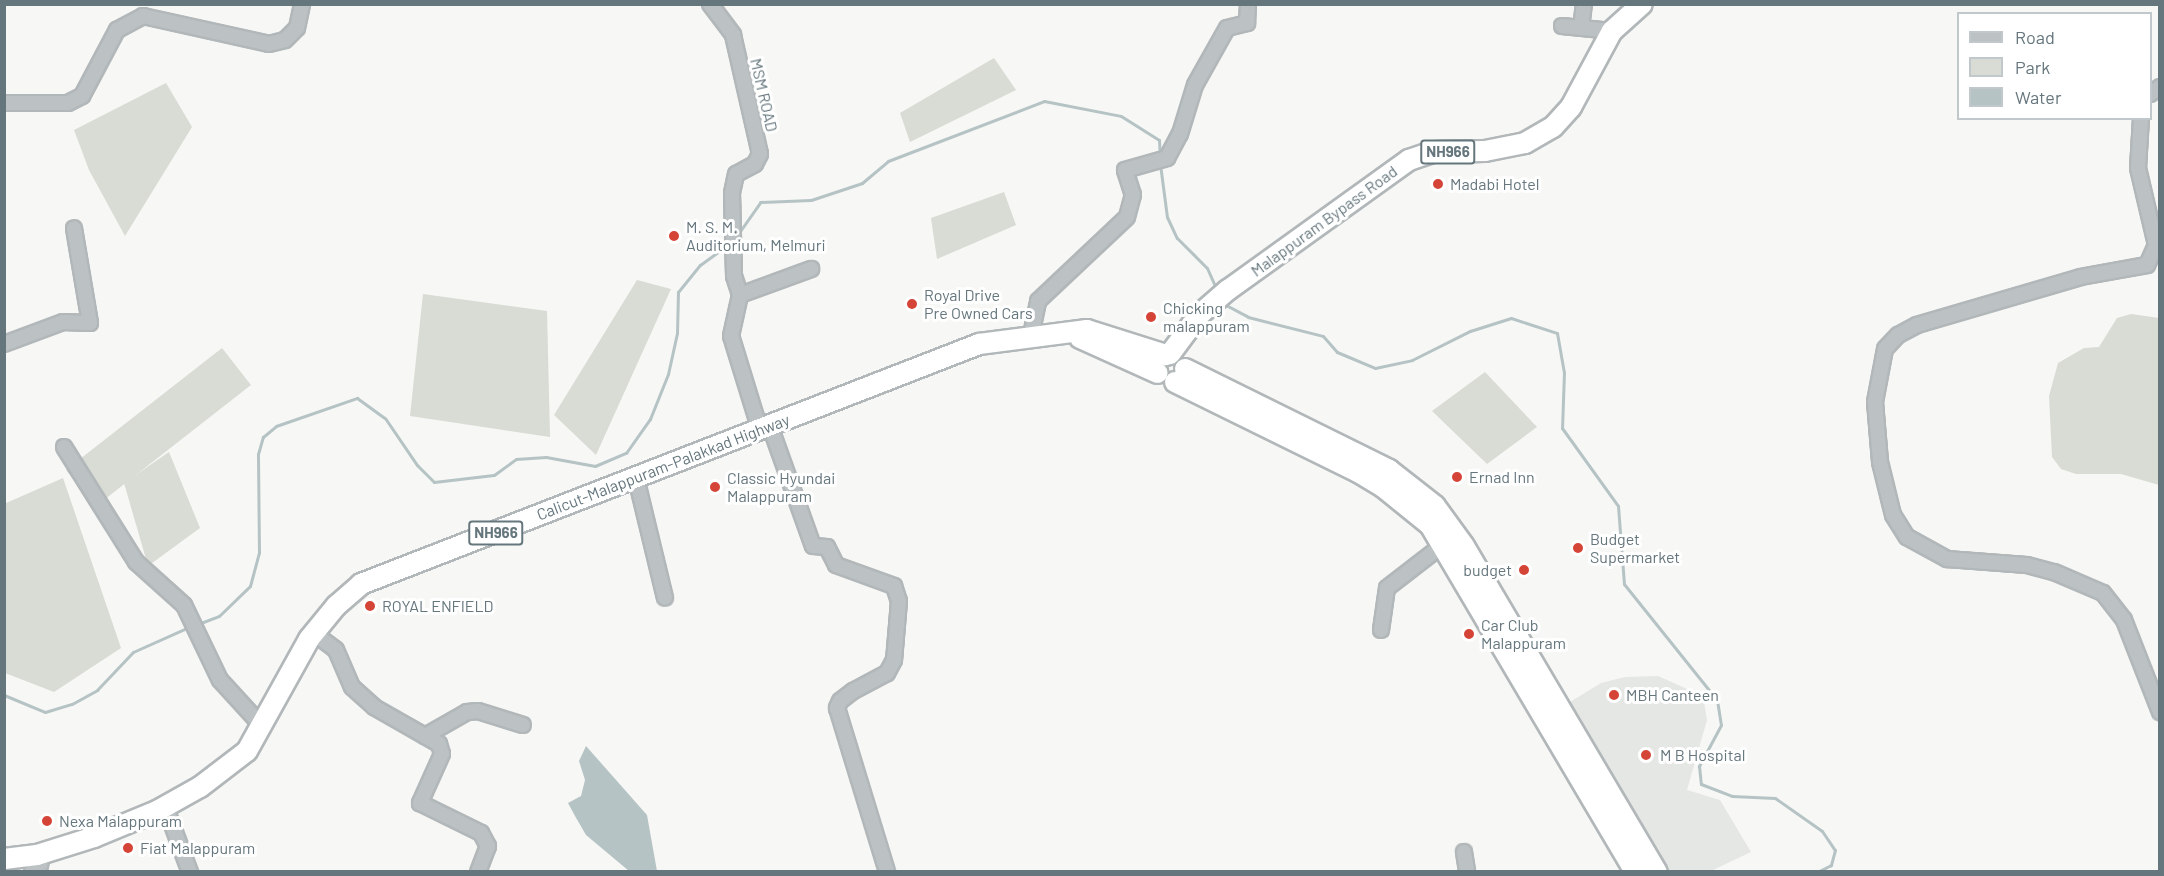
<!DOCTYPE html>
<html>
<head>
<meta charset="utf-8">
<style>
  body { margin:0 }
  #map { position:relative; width:2164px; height:876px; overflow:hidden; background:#f7f7f5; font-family:Barlow,sans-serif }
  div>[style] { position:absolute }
  .built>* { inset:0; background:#e5e7e5 }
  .green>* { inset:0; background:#d8dcd4; transform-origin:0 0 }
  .water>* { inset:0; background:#b5c3c5 }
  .stream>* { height:3px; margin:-1.5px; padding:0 1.5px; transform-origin:1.5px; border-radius:1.5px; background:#b5c3c5 }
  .roads { filter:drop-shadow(2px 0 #b2b7b9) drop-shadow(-2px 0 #b2b7b9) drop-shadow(0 2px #b2b7b9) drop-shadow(0 -2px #b2b7b9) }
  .minor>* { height:14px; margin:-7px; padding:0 7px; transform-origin:7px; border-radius:7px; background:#bcc2c4 }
  .highway>* { height:20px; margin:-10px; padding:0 10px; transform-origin:10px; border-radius:10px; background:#fff }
  .dots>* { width:16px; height:16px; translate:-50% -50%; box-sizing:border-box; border:3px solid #fff; border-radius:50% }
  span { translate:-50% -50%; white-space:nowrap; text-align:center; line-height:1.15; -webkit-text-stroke:6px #fff; paint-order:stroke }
  .shield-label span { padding:2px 4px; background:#fff; border:2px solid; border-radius:4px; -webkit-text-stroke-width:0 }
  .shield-label { font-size:15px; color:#65767d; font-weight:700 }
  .street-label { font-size:16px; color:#65767d }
  .poi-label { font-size:16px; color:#65767d }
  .left { translate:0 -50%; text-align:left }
  .right { translate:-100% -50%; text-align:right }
  .frame { position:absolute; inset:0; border:6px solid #65767d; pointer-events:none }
  .legend { position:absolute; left:1957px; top:12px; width:195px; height:108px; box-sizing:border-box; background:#fff; border:2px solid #c1c8cb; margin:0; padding:8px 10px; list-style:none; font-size:18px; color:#65767d }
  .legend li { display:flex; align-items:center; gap:12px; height:30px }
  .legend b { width:30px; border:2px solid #c1c8cb }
</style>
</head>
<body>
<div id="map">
  <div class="built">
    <div style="clip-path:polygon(1658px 676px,1703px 696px,1707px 720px,1687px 790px,1720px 800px,1751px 852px,1711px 871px,1668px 871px,1565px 705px,1601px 683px,1625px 677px)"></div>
  </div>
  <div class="green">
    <div style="clip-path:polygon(994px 58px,1016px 90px,910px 142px,900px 113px)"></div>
    <div style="clip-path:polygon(166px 83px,192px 127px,125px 236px,89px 170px,74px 130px)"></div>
    <div style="clip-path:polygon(1004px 192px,1016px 225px,937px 259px,931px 218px)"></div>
    <div style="clip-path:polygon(637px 280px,671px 289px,596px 455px,554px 415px)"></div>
    <div style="clip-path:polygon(423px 294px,547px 311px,550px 437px,410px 416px)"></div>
    <div style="clip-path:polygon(2131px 314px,2159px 318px,2159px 485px,2121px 474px,2076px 474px,2061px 469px,2052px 457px,2049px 396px,2058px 363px,2084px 348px,2099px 347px,2117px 318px)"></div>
    <div style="left:222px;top:348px;width:47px;height:198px;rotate:52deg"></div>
    <div style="clip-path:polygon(1485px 372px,1537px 427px,1487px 464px,1432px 411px)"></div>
    <div style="clip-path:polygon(169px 452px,200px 528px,148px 566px,124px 483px)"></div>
    <div style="clip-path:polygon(63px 478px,121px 648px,54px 692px,5px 673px,4px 504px)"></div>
  </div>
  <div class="water">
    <div style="clip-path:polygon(586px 746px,647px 815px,657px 871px,629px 871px,586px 835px,575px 816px,568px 803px,581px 796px,585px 780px,579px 761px)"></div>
  </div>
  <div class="stream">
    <div style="left:1160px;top:164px;width:53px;rotate:82.5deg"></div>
    <div style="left:1167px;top:217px;width:23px;rotate:65deg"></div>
    <div style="left:1177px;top:238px;width:42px;rotate:45deg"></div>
    <div style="left:1207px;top:268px;width:24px;rotate:66deg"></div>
    <div style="left:738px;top:234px;width:39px;rotate:-55deg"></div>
    <div style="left:760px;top:202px;width:51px;rotate:-2.2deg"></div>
    <div style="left:811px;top:200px;width:54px;rotate:-18.4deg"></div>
    <div style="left:862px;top:183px;width:34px;rotate:-40deg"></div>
    <div style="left:888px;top:161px;width:167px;rotate:-21deg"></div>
    <div style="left:1044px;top:101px;width:78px;rotate:11deg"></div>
    <div style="left:1121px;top:116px;width:45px;rotate:32.3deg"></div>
    <div style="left:1159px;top:140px;width:17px;rotate:87deg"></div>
    <div style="left:1224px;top:304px;width:27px;rotate:28deg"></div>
    <div style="left:1248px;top:317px;width:77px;rotate:14.2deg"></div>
    <div style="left:1323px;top:336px;width:21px;rotate:49deg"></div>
    <div style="left:1337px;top:352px;width:41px;rotate:22.8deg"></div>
    <div style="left:1375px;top:368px;width:38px;rotate:-12deg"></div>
    <div style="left:1412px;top:360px;width:65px;rotate:-26.6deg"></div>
    <div style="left:1470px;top:331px;width:43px;rotate:-17.6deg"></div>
    <div style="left:1511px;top:318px;width:48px;rotate:18.1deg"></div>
    <div style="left:1557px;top:333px;width:40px;rotate:80deg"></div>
    <div style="left:1564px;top:372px;width:56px;rotate:92deg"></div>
    <div style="left:1562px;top:428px;width:96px;rotate:54.3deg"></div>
    <div style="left:1618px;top:506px;width:78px;rotate:85.6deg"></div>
    <div style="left:1624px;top:584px;width:149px;rotate:51.3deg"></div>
    <div style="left:1717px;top:700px;width:25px;rotate:81deg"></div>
    <div style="left:1721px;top:725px;width:47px;rotate:118.2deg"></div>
    <div style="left:1699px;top:766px;width:18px;rotate:84deg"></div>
    <div style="left:1701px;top:784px;width:33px;rotate:21deg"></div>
    <div style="left:1732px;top:796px;width:43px;rotate:2.7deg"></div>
    <div style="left:1775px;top:798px;width:57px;rotate:35.1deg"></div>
    <div style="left:1822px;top:831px;width:23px;rotate:56deg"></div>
    <div style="left:1835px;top:850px;width:16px;rotate:105deg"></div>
    <div style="left:1831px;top:865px;width:16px;rotate:153deg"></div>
    <div style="left:198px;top:624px;width:22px;rotate:-21deg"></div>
    <div style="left:219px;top:616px;width:43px;rotate:-44.1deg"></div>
    <div style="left:250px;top:586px;width:34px;rotate:-75deg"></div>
    <div style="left:259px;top:553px;width:99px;rotate:-90.6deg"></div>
    <div style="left:258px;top:454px;width:18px;rotate:-74deg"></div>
    <div style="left:263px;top:437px;width:17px;rotate:-40deg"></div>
    <div style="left:276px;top:426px;width:86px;rotate:-19.1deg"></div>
    <div style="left:357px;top:398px;width:34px;rotate:36deg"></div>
    <div style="left:385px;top:418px;width:57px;rotate:55.8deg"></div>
    <div style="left:417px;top:465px;width:24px;rotate:45deg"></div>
    <div style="left:434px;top:482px;width:60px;rotate:-6.7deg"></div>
    <div style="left:494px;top:475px;width:27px;rotate:-36deg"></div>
    <div style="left:516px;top:459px;width:30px;rotate:-4deg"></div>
    <div style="left:546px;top:457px;width:50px;rotate:10.4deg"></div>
    <div style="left:595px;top:466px;width:34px;rotate:-23deg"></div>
    <div style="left:626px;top:453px;width:42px;rotate:-54.8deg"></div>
    <div style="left:650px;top:419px;width:48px;rotate:-68.2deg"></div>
    <div style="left:668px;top:374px;width:42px;rotate:-77.6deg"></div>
    <div style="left:677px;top:333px;width:41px;rotate:-88.6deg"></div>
    <div style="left:678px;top:292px;width:35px;rotate:-51deg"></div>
    <div style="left:700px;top:265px;width:37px;rotate:-36deg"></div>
    <div style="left:4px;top:695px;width:44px;rotate:22.5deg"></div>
    <div style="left:45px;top:712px;width:28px;rotate:-17deg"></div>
    <div style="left:72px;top:704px;width:29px;rotate:-29deg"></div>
    <div style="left:97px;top:690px;width:52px;rotate:-46.5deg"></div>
    <div style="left:133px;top:652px;width:61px;rotate:-24.1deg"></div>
  </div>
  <div class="roads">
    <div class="minor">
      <div style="left:710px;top:4px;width:39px;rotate:53deg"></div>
      <div style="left:733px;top:35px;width:122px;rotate:77.2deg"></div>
      <div style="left:760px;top:154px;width:11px;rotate:117deg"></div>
      <div style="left:755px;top:164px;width:21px;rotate:152deg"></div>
      <div style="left:736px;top:174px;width:19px;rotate:102deg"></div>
      <div style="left:732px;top:193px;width:83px;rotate:88.6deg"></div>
      <div style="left:734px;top:276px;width:20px;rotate:72deg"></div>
      <div style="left:1562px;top:26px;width:50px;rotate:5.7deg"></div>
      <div style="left:1581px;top:28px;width:24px;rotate:-83deg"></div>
      <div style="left:2150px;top:94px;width:12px;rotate:-35deg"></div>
      <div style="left:4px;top:103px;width:64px"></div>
      <div style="left:68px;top:103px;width:16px;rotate:-27deg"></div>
      <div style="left:82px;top:96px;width:75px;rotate:-62.1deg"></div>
      <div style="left:117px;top:30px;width:30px;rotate:-28deg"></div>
      <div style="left:143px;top:16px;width:129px;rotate:12.5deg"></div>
      <div style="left:269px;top:44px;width:16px;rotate:-14deg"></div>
      <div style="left:285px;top:40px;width:17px;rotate:-45deg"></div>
      <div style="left:297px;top:28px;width:25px;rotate:-78deg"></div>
      <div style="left:2141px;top:118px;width:50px;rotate:93.4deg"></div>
      <div style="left:2138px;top:168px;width:79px;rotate:76.8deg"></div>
      <div style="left:2156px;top:245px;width:22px;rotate:114deg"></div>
      <div style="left:2147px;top:265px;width:67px;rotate:169.7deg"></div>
      <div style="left:2081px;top:277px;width:171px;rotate:163.7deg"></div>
      <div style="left:1917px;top:325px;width:21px;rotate:152deg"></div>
      <div style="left:1898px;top:335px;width:19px;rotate:133deg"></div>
      <div style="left:1885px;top:349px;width:54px;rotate:100.7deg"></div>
      <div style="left:1875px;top:402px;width:60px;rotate:85.2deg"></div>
      <div style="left:1880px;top:462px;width:55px;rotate:76.2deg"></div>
      <div style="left:1893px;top:515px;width:26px;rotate:58deg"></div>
      <div style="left:1907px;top:537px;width:46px;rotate:28.8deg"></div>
      <div style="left:1947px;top:559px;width:80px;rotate:4.3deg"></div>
      <div style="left:2027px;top:565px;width:28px;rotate:15deg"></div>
      <div style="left:2054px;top:572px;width:53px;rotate:23.2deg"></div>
      <div style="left:2103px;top:593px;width:34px;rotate:52deg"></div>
      <div style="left:2124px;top:620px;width:99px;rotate:68.6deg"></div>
      <div style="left:1031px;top:335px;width:35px;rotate:-78deg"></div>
      <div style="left:1038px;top:301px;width:122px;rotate:-43.3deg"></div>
      <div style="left:1127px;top:217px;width:23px;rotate:-75deg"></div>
      <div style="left:1133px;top:195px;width:26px;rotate:-108deg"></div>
      <div style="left:1125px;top:170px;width:44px;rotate:-15.9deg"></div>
      <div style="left:1167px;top:158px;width:27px;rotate:-62deg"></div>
      <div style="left:1180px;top:134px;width:51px;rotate:-73deg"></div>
      <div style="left:1195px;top:85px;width:65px;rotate:-60.7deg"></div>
      <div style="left:1227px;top:28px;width:21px;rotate:-14deg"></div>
      <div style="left:1247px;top:23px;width:19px;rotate:-87deg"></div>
      <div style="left:4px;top:344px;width:63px;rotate:-20.4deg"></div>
      <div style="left:63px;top:322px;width:27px;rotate:2deg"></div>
      <div style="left:90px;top:323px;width:96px;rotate:-99.6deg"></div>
      <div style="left:770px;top:426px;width:127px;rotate:70.3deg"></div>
      <div style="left:813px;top:546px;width:14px;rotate:4deg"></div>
      <div style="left:827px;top:547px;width:20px;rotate:63deg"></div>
      <div style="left:836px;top:565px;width:62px;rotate:19.9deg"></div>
      <div style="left:894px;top:586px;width:16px;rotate:72deg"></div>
      <div style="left:899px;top:601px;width:59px;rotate:94.8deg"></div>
      <div style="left:894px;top:660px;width:15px;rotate:118deg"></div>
      <div style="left:887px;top:673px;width:38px;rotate:152deg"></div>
      <div style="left:853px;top:691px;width:16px;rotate:142deg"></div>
      <div style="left:840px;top:701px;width:8px;rotate:113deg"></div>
      <div style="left:837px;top:708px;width:171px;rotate:73deg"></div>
      <div style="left:760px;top:430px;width:98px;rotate:-107.1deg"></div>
      <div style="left:731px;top:336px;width:42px;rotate:-77.6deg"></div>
      <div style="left:740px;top:295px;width:76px;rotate:-20.1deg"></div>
      <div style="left:64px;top:447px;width:136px;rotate:57.9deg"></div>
      <div style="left:136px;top:562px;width:64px;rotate:41.9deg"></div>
      <div style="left:184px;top:605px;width:83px;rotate:64.4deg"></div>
      <div style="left:220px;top:680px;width:62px;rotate:47.6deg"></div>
      <div style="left:636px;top:478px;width:123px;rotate:76.4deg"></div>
      <div style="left:1381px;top:630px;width:42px;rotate:-81.9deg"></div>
      <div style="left:1387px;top:588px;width:72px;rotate:-37.7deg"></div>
      <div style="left:315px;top:634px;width:26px;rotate:37deg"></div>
      <div style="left:336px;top:650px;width:40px;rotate:66.6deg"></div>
      <div style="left:352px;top:687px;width:30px;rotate:42deg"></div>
      <div style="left:374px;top:707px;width:75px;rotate:29.6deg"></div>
      <div style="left:439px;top:744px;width:10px;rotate:73deg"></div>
      <div style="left:442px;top:754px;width:54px;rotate:114.2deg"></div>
      <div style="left:420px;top:803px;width:68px;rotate:26.2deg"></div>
      <div style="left:481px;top:833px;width:15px;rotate:62deg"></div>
      <div style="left:488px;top:846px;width:28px;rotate:111deg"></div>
      <div style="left:425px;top:736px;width:48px;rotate:-29.7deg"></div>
      <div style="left:467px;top:712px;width:11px;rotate:-5deg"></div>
      <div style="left:478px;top:711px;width:47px;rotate:17.3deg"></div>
      <div style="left:165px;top:806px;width:71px;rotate:69.3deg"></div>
      <div style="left:1464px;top:852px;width:20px;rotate:81deg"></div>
      <div style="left:32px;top:872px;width:11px;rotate:-41deg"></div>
      <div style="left:40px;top:865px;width:12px;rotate:-81deg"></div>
    </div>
    <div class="highway">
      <div style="left:1080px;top:338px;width:85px;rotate:24.2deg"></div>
      <div style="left:1170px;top:354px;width:49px;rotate:-53.4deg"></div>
      <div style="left:1199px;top:315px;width:38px;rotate:-41deg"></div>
      <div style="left:1228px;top:290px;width:223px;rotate:-35.7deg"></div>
      <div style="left:1409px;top:160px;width:24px;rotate:-19deg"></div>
      <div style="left:1432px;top:152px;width:53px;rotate:-1.1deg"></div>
      <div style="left:1485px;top:151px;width:41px;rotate:-11.3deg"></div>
      <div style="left:1525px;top:143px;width:32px;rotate:-30deg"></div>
      <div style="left:1553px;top:127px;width:27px;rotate:-48deg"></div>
      <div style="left:1571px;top:107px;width:86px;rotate:-61.7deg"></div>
      <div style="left:1612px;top:31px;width:40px;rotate:-42deg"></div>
      <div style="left:1185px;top:369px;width:228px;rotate:26.3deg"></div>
      <div style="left:1389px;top:470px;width:58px;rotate:38deg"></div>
      <div style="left:1435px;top:506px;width:49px;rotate:54.1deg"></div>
      <div style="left:1464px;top:546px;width:379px;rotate:59.4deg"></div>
      <div style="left:1175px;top:382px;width:204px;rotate:26.2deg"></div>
      <div style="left:1358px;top:472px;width:29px;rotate:31deg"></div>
      <div style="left:1383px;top:487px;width:60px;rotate:39deg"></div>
      <div style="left:1430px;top:525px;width:403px;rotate:59.4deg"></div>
      <div style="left:4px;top:859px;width:33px;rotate:-7deg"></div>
      <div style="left:37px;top:855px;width:60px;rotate:-17.5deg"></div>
      <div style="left:94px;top:837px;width:68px;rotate:-22.4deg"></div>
      <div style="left:157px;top:811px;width:49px;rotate:-29.2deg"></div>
      <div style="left:200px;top:787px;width:59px;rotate:-37.5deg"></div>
      <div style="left:247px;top:751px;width:128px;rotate:-61deg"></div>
      <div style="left:309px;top:639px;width:43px;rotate:-50.7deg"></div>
      <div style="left:336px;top:606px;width:33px;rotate:-41deg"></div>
      <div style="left:361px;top:584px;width:663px;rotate:-21.22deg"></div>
      <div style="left:979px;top:344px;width:109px;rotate:-7.4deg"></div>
      <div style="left:1087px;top:330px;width:83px;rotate:17.6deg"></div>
    </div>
  </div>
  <div class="dots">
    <div style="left:1438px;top:184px;background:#d44538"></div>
    <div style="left:674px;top:236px;background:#d44538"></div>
    <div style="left:912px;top:304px;background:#d44538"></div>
    <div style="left:1151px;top:317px;background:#d44538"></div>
    <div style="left:1457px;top:477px;background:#d44538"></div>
    <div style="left:715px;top:487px;background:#d44538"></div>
    <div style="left:1578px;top:548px;background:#d44538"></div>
    <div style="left:1524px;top:570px;background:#d44538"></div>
    <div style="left:370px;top:606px;background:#d44538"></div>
    <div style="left:1469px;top:634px;background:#d44538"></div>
    <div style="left:1614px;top:695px;background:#d44538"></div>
    <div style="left:1646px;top:755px;background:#d44538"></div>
    <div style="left:47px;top:821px;background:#d44538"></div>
    <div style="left:128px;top:848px;background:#d44538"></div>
  </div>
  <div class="shield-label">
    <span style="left:1448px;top:152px">NH966</span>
    <span style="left:496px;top:533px">NH966</span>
  </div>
  <div class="street-label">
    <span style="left:764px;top:95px;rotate:77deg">MSM ROAD</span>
    <span style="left:1324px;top:221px;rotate:-36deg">Malappuram Bypass Road</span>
    <span style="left:663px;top:467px;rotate:-21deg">Calicut-Malappuram-Palakkad Highway</span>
  </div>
  <div class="poi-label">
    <span class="left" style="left:1450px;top:184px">Madabi Hotel</span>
    <span class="left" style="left:686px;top:236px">M. S. M.<br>Auditorium, Melmuri</span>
    <span class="left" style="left:924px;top:304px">Royal Drive<br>Pre Owned Cars</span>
    <span class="left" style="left:1163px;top:317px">Chicking<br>malappuram</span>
    <span class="left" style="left:1469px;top:477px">Ernad Inn</span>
    <span class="left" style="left:727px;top:487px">Classic Hyundai<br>Malappuram</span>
    <span class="left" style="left:1590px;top:548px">Budget<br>Supermarket</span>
    <span class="right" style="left:1512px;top:570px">budget</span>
    <span class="left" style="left:382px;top:606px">ROYAL ENFIELD</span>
    <span class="left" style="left:1481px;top:634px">Car Club<br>Malappuram</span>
    <span class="left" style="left:1626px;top:695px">MBH Canteen</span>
    <span class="left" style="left:1660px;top:755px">M B Hospital</span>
    <span class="left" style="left:59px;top:821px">Nexa Malappuram</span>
    <span class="left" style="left:140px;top:848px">Fiat Malappuram</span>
  </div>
  <div class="frame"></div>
  <ul class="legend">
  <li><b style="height:8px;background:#bcc2c4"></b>Road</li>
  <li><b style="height:16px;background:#d8dcd4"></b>Park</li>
  <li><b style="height:16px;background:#b5c3c5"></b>Water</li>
  </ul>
</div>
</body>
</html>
